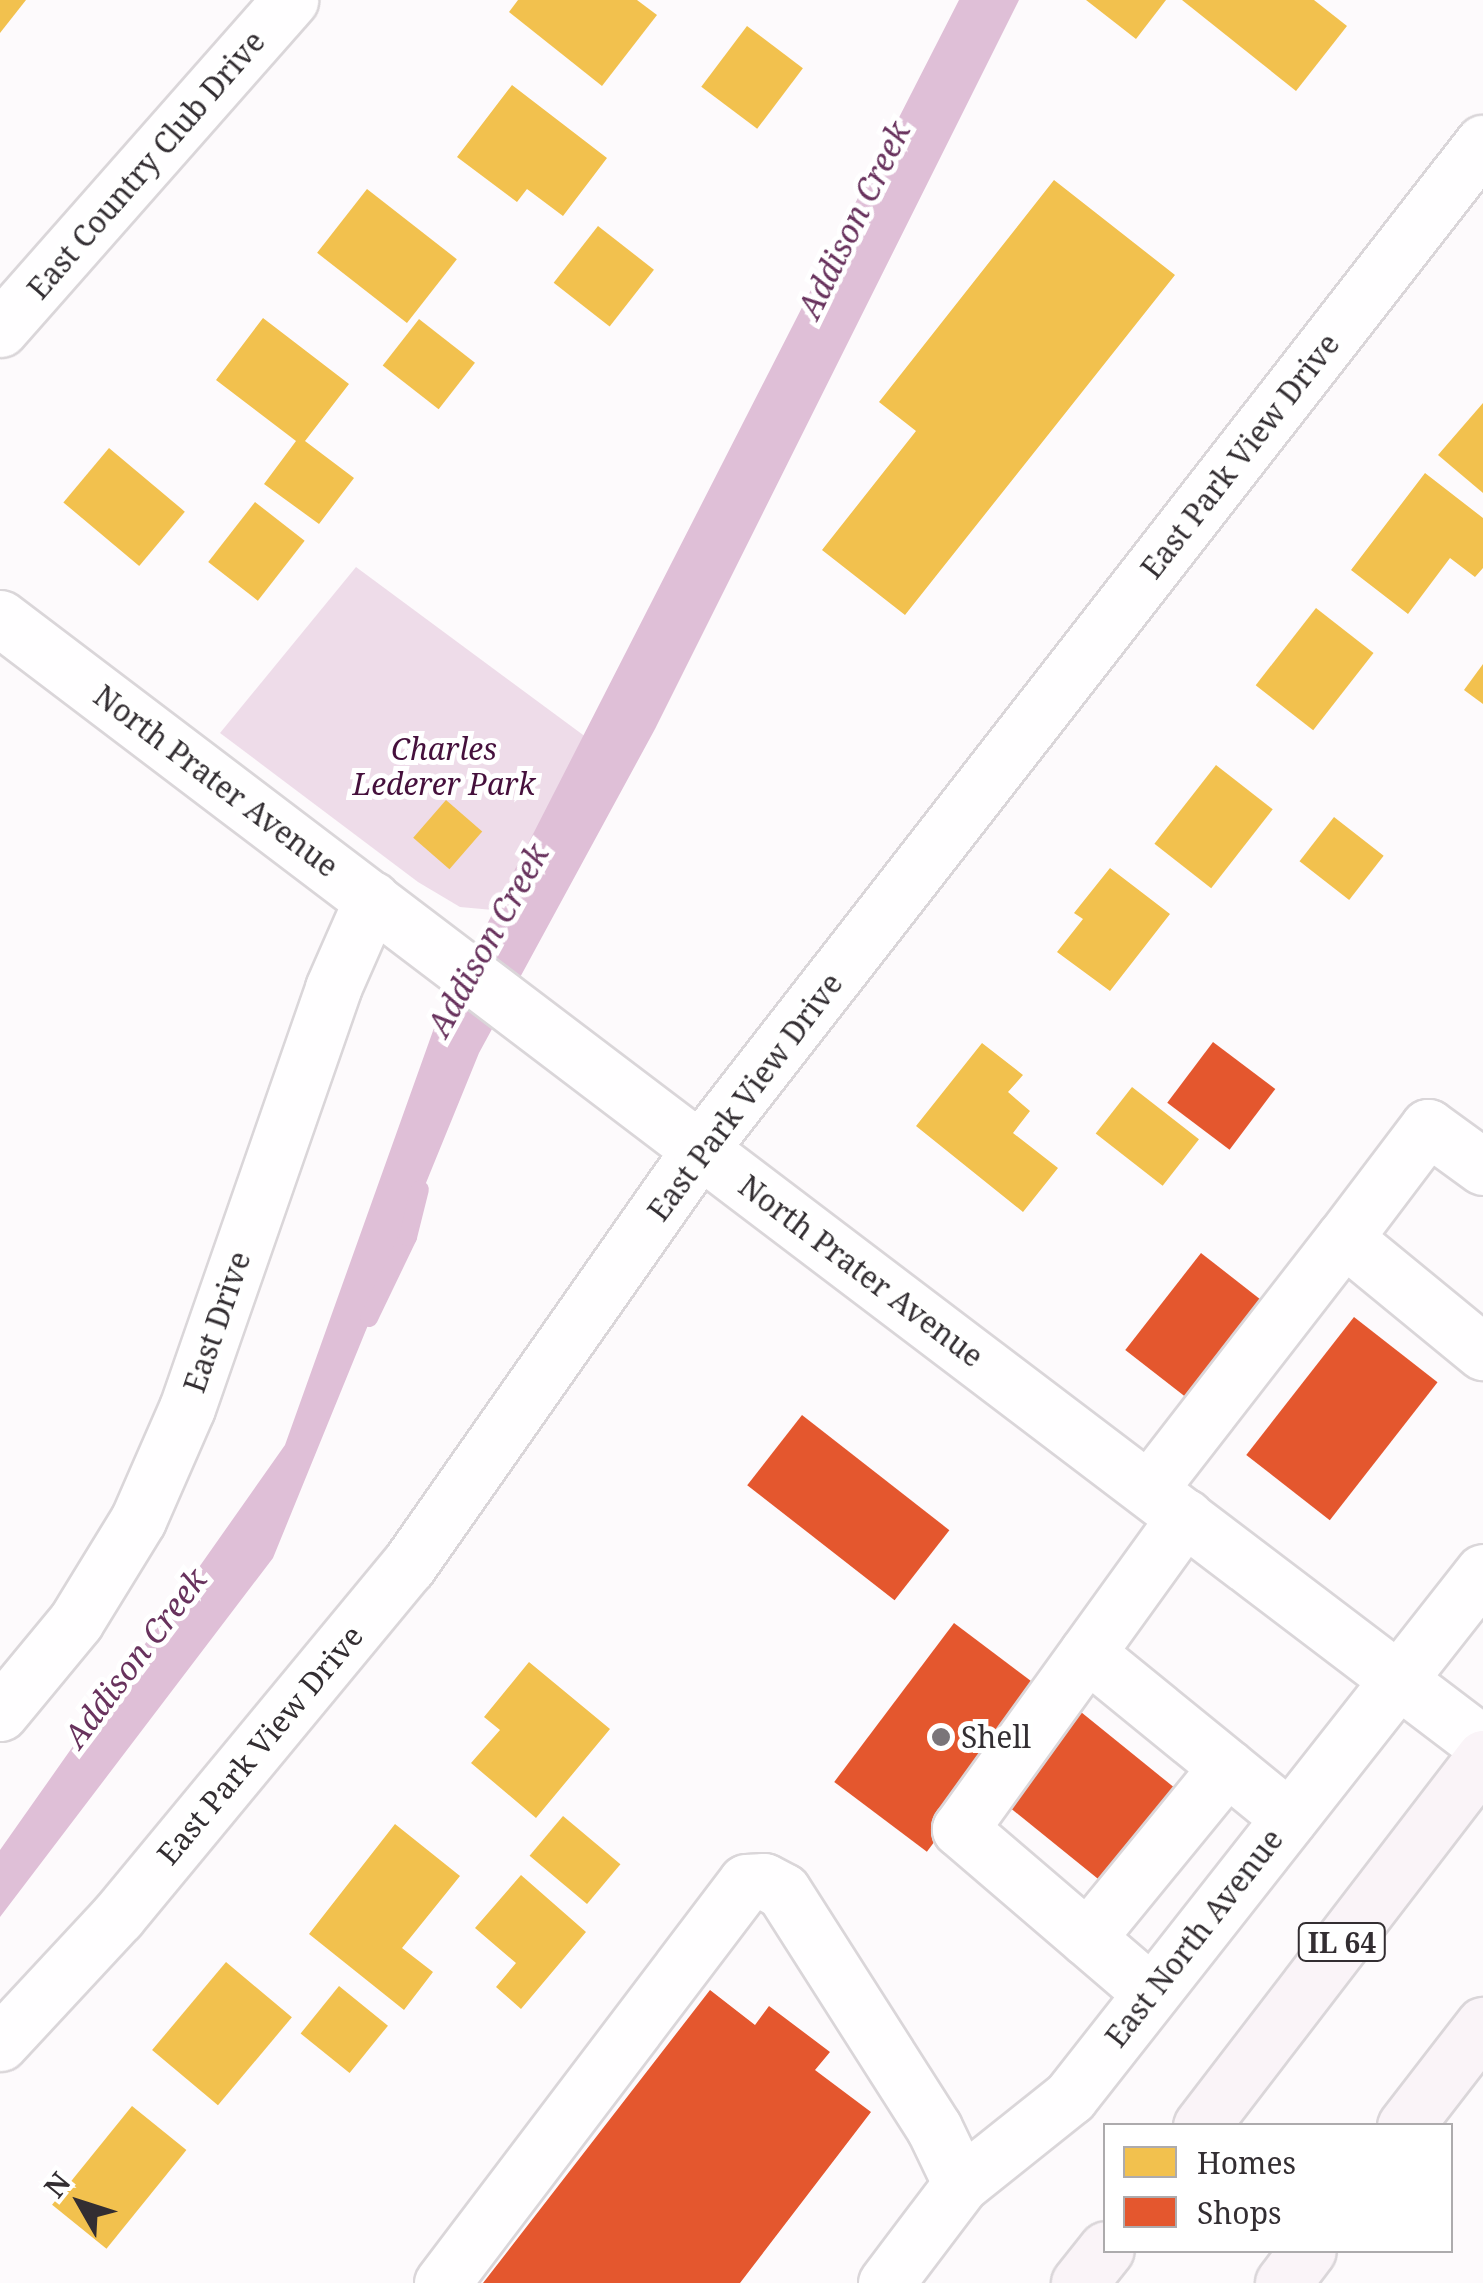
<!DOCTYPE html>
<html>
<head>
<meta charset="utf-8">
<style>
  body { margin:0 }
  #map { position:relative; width:1483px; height:2283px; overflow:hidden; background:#fdfafc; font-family:"Noto Serif",serif }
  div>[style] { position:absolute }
  .green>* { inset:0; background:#eedce9 }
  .water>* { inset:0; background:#dfbfd7 }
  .homes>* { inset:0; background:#f2c14e; transform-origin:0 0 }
  .shops>* { inset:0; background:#e4572e; transform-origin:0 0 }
  .stream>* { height:18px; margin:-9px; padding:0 9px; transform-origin:9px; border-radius:9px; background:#dfbfd7 }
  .roads { filter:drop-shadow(2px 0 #dad6d9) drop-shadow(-2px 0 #dad6d9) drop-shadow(0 2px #dad6d9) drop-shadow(0 -2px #dad6d9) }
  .minor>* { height:55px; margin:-27.5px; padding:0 27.5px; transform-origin:27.5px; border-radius:27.5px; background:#fffeff }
  .major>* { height:55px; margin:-27.5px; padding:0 27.5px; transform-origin:27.5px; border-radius:27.5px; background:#faf4f8 }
  .dots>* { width:28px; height:28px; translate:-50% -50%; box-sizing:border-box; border:5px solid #fff; border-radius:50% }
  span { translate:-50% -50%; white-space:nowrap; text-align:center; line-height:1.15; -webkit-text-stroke:10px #fff; paint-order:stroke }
  .shield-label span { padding:2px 8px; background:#fff; border:2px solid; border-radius:8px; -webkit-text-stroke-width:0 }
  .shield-label { font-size:28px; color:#332e32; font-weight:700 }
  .street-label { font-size:30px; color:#332e32 }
  .park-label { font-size:30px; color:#45103c; font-style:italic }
  .poi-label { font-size:30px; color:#332e32 }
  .left { translate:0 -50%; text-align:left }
  .water-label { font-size:32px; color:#68325d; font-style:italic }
  .legend { position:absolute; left:1103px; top:2123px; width:350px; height:130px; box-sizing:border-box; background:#fff; border:2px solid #adabad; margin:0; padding:12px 18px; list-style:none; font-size:30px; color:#332e32 }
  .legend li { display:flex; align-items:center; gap:20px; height:50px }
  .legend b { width:50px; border:2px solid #adabad }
  .north { position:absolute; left:30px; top:2153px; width:100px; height:100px; -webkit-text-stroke:8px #fff; paint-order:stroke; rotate:309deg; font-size:28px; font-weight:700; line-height:40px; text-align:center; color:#332e32 }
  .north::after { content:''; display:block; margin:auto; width:35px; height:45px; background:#332e32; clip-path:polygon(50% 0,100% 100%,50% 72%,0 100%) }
</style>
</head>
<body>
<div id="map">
  <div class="green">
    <div style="clip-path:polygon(356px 567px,594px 743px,493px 910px,460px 907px,418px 882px,220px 733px)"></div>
  </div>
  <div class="water">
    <div style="clip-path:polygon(959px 0,1019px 0,655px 729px,479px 1053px,273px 1558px,0 1917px,0 1850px,285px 1445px,434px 1028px)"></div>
  </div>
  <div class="homes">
    <div style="clip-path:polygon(0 0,26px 0,0 33px)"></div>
    <div style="clip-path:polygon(518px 0,637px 0,657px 15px,602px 86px,509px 12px)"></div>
    <div style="clip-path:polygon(1086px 0,1166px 0,1136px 39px)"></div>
    <div style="clip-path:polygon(1182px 0,1314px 0,1347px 26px,1296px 91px)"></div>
    <div style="left:747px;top:26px;width:70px;height:76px;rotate:37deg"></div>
    <div style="clip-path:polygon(512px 85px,607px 158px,563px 216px,527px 189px,517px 202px,457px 157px)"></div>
    <div style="clip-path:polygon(1054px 180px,1175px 275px,905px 615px,822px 550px,916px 431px,879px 402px)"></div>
    <div style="left:367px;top:189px;width:114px;height:81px;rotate:38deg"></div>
    <div style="left:598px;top:226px;width:71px;height:72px;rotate:38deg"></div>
    <div style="clip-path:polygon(263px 318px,349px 384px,305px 441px,354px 478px,319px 524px,264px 484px,296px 441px,216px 380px)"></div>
    <div style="left:419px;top:319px;width:71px;height:59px;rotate:38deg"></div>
    <div style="clip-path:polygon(1483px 403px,1483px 493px,1438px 455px)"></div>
    <div style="left:109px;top:448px;width:99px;height:71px;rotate:40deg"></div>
    <div style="clip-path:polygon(1425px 473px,1483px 518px,1483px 568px,1475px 577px,1450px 558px,1408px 614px,1351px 570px)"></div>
    <div style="left:255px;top:502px;width:63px;height:76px;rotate:38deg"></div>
    <div style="left:1316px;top:608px;width:73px;height:98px;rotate:38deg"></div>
    <div style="clip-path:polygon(1483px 664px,1483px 704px,1464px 690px)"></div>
    <div style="left:1216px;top:765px;width:72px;height:100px;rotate:38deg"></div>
    <div style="left:446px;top:800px;width:48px;height:50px;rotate:41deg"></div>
    <div style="left:1334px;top:817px;width:63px;height:56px;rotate:38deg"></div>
    <div style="clip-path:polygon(1110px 868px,1170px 914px,1110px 991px,1057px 952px,1083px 919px,1074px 913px)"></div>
    <div style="clip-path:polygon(982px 1043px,1023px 1075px,1008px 1092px,1030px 1111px,1013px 1133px,1058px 1168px,1023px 1212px,916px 1126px)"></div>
    <div style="left:1132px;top:1087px;width:85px;height:59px;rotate:38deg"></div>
    <div style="clip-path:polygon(529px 1662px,610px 1729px,536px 1818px,471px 1763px,500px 1730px,484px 1717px)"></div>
    <div style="left:563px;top:1816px;width:75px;height:52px;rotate:40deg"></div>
    <div style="clip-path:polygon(395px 1824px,460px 1876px,402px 1948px,433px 1972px,404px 2010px,309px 1934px)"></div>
    <div style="clip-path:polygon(521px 1875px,586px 1932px,521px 2009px,496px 1987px,516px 1963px,475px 1928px)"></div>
    <div style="left:226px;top:1962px;width:86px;height:115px;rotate:40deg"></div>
    <div style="left:339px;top:1986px;width:63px;height:61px;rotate:39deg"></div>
    <div style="left:132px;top:2106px;width:70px;height:127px;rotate:39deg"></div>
  </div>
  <div class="shops">
    <div style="left:1213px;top:1042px;width:78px;height:76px;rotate:37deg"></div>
    <div style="left:1201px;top:1253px;width:86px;height:123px;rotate:38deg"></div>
    <div style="left:1354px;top:1317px;width:106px;height:175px;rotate:38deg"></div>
    <div style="left:802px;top:1415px;width:187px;height:89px;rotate:38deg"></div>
    <div style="left:954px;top:1623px;width:116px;height:199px;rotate:37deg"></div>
    <div style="left:1076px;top:1708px;width:144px;height:119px;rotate:39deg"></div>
    <div style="clip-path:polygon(710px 1990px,755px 2025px,769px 2006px,830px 2052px,815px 2070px,871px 2112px,740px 2283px,483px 2283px)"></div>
  </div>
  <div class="stream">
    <div style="left:369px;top:1318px;width:90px;rotate:-64.3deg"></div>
    <div style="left:408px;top:1237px;width:49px;rotate:-76deg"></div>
  </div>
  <div class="roads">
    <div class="minor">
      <div style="left:0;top:329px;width:439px;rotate:-48.6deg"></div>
      <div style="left:0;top:618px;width:1862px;rotate:37.21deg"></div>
      <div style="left:1483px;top:1167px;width:68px;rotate:-144deg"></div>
      <div style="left:1428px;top:1127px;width:139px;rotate:127.1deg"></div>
      <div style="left:1344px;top:1238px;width:180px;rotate:39.4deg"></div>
      <div style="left:1149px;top:1489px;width:318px;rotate:-52.2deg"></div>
      <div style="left:1087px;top:1653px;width:261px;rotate:39.2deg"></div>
      <div style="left:0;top:1713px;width:119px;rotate:-50.4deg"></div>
      <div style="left:76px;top:1621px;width:119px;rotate:-58.5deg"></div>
      <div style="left:138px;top:1520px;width:122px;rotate:-66.4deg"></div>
      <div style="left:187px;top:1408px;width:445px;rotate:-70.8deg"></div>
      <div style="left:333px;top:988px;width:97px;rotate:-66.3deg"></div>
      <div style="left:1087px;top:1938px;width:221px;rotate:-50.7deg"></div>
      <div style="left:1149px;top:1991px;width:249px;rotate:-139.4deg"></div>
      <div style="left:960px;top:1829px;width:385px;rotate:-54.2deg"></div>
      <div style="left:0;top:2043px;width:173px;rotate:-47.1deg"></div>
      <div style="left:118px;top:1916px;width:455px;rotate:-50.4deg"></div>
      <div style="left:408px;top:1566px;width:509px;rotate:-55deg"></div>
      <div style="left:700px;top:1149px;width:1275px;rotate:-52.11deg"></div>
      <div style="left:442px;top:2283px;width:503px;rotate:-52.83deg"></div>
      <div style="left:746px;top:1882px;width:18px;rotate:-3deg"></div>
      <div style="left:764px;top:1881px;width:21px;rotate:28deg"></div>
      <div style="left:783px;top:1891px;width:281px;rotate:57.5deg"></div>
      <div style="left:934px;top:2128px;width:62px;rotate:64.3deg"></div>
      <div style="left:886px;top:2283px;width:124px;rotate:-52.9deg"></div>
      <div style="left:961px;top:2184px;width:139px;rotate:-38.6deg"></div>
      <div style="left:1070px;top:2097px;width:668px;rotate:-51.81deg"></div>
    </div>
    <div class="major">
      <div style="left:1201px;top:2126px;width:464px;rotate:-52.5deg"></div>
      <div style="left:1405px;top:2126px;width:128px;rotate:-52.3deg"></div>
      <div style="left:1079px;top:2283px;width:43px;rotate:-51.5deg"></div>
      <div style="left:1283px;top:2283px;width:41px;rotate:-52.9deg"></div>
    </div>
  </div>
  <div class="dots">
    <div style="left:941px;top:1737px;background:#7a7579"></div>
  </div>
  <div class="shield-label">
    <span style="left:1342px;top:1942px">IL 64</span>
  </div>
  <div class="street-label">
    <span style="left:146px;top:165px;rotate:-49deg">East Country Club Drive</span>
    <span style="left:1240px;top:456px;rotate:-52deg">East Park View Drive</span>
    <span style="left:216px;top:781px;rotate:37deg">North Prater Avenue</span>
    <span style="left:745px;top:1097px;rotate:-53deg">East Park View Drive</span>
    <span style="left:861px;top:1271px;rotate:37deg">North Prater Avenue</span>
    <span style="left:217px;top:1322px;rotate:-71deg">East Drive</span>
    <span style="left:260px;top:1745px;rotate:-50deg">East Park View Drive</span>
    <span style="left:1194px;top:1938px;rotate:-52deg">East North Avenue</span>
  </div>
  <div class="park-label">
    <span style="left:444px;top:766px">Charles<br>Lederer Park</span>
  </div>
  <div class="poi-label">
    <span class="left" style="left:961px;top:1737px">Shell</span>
  </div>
  <div class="water-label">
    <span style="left:854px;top:220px;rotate:-64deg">Addison Creek</span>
    <span style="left:488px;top:940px;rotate:-61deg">Addison Creek</span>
    <span style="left:135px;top:1658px;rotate:-53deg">Addison Creek</span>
  </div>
  <ul class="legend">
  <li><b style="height:28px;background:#f2c14e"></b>Homes</li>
  <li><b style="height:28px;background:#e4572e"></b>Shops</li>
  </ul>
  <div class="north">N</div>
</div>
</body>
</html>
